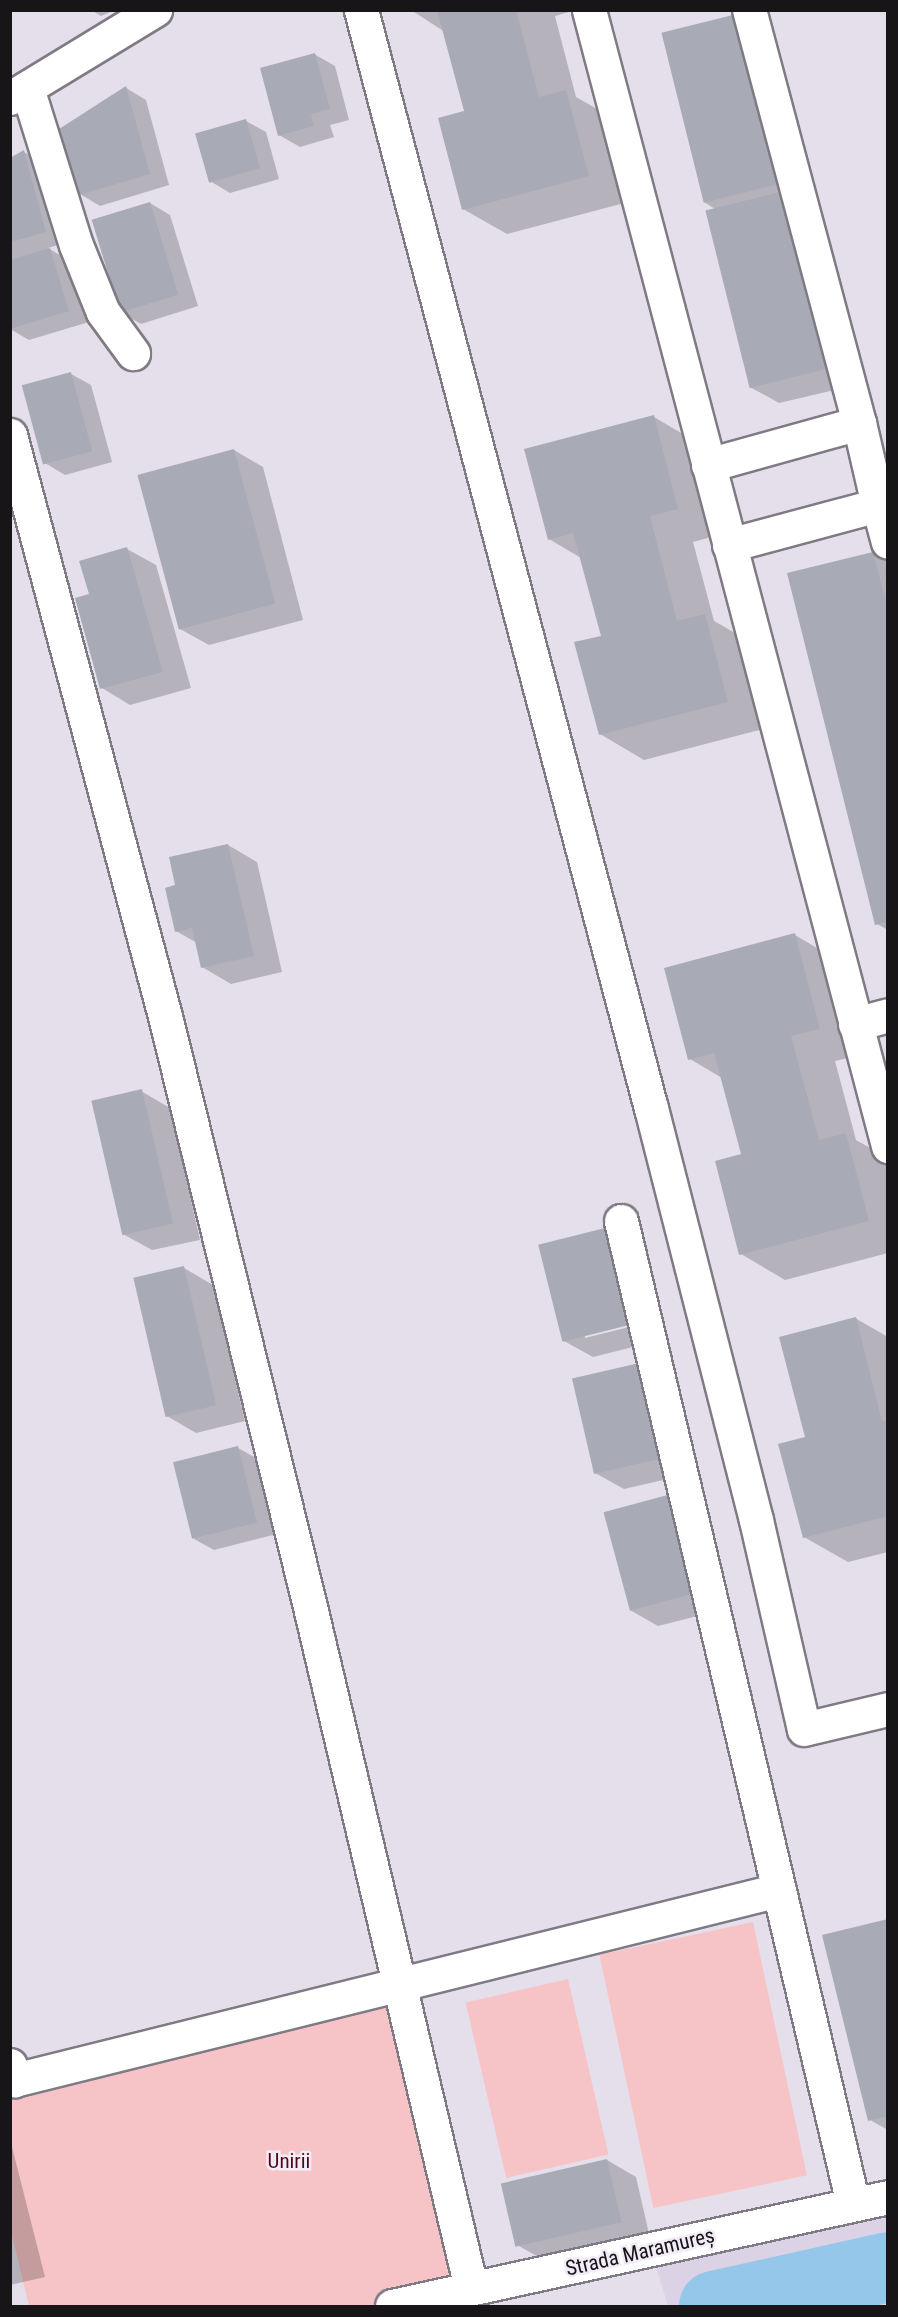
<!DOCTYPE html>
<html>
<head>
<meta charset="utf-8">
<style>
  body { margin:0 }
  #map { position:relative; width:898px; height:2317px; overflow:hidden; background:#e4dfea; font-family:"Roboto Condensed",sans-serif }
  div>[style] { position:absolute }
  .built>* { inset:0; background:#dbd3e5 }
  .green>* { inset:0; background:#f6c4c6; transform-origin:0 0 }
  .shadow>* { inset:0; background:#0003 }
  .river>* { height:70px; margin:-35px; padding:0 35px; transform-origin:35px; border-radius:35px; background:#94c7ea }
  .building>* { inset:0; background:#a8abb6; transform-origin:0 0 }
  .roads { filter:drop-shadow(2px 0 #7f7a84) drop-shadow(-2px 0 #7f7a84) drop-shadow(0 2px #7f7a84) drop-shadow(0 -2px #7f7a84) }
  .minor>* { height:33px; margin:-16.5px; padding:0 16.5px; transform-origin:16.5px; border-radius:16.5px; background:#fff }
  span { translate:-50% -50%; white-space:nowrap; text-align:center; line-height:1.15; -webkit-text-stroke:5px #f2ecf7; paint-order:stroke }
  .park-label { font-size:21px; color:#500718 }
  .street-label { font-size:21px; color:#171518 }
  .frame { position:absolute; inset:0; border:12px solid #171518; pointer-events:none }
</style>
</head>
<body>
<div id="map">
  <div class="built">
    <div style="clip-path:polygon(887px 2197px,887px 2306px,668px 2306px,651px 2250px)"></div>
  </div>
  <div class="green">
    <div style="left:753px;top:1922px;width:259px;height:157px;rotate:78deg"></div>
    <div style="left:568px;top:1979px;width:180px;height:105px;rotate:77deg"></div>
    <div style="clip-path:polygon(400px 1982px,471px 2288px,392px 2306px,29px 2306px,11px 2231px,10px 2081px)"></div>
  </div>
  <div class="shadow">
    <div style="clip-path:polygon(91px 10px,115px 10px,101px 16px)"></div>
    <div style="clip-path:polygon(411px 10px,576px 10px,555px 16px,576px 97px,611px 117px,632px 201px,507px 234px,463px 209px,466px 112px,445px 32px)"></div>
    <div style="clip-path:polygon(741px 14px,856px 385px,779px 403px,750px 387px,715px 209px,704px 202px)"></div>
    <div style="clip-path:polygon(314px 54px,335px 66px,349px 120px,330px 125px,334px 137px,300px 147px,279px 135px)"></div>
    <div style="clip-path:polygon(126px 88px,146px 100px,169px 185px,100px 206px,80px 194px)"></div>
    <div style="clip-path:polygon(246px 121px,266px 132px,279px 179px,230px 193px,210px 181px)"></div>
    <div style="clip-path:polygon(24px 152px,44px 163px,65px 243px,48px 248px,70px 261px,89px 322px,29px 340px,10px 329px,10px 160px)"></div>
    <div style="clip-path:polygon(150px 203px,170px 215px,198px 306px,141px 324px,120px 312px)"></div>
    <div style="clip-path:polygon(71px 374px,91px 385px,112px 462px,65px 475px,45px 463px)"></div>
    <div style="clip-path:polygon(654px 417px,698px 443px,722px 534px,693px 542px,714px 621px,749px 641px,771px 727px,644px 760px,600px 734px,603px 637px,581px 558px,549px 539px)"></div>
    <div style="clip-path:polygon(234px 450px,263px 467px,303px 620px,209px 645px,180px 629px)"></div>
    <div style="clip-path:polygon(127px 549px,156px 565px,191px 688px,130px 705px,102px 688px)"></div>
    <div style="clip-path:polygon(873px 553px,888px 562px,888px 930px,877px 924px)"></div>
    <div style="clip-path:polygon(228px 845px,257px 862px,282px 972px,231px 984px,202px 967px,197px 943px,176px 931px,177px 887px)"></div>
    <div style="clip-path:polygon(795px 935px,839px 961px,864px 1054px,835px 1061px,856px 1140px,888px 1158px,888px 1253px,785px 1280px,741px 1254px,743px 1155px,722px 1078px,690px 1059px)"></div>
    <div style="clip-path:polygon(141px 1091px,170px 1108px,200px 1240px,152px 1250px,123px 1234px)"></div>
    <div style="clip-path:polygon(evenodd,609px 1229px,638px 1245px,661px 1340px,593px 1357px,564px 1341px,540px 1246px,609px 1229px,640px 1321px,641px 1324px,585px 1338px,585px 1335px,640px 1321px)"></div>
    <div style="clip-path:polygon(184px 1268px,213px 1285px,245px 1421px,196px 1433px,167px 1416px)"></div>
    <div style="clip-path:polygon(855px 1318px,888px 1337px,888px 1552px,848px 1562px,804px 1537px,806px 1439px)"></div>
    <div style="clip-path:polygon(647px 1363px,676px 1380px,698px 1472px,624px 1489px,595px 1473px)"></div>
    <div style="clip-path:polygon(238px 1448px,258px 1459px,277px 1534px,214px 1550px,194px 1539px)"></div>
    <div style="clip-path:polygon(704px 1511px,729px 1608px,658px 1626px,630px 1610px)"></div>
    <div style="clip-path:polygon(888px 1921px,888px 2130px,870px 2120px)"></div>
    <div style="clip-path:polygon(10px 2139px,45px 2277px,10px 2285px)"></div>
    <div style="clip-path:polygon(607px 2160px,636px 2177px,650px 2238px,546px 2261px,517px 2245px)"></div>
  </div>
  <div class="river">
    <div style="left:714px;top:2306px;width:178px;rotate:-12.6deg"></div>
  </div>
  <div class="building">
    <div style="clip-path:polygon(437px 10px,516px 10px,539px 97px,566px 90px,589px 176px,462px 210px,438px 118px,464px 111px)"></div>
    <div style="left:741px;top:13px;width:175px;height:82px;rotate:76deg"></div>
    <div style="clip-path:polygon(315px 53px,330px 109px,311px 114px,314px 126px,278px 136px,260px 68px)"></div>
    <div style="clip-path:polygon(126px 86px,150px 174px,79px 195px,59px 129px)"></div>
    <div style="left:246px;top:119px;width:51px;height:53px;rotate:74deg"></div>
    <div style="clip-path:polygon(24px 150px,46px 232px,10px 242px,10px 158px)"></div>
    <div style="left:784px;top:191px;width:183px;height:81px;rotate:76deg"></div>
    <div style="left:150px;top:202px;width:97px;height:61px;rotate:73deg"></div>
    <div style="clip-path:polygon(50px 248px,69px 311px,10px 329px,10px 260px)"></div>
    <div style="left:71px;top:372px;width:82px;height:51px;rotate:75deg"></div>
    <div style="clip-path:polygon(654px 415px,678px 509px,650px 516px,677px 621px,705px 614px,728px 702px,599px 735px,574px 642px,601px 636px,573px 533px,548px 540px,524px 449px)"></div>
    <div style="left:234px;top:449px;width:160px;height:100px;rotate:75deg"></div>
    <div style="clip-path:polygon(127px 547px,163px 672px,100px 689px,75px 598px,89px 594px,79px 561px)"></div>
    <div style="clip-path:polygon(873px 552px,888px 609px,888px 922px,875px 925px,787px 573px)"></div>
    <div style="clip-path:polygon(228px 844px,254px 956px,201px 968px,192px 928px,175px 932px,165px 888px,175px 885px,169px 857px)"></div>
    <div style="clip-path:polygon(795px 933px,820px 1029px,791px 1036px,819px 1140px,846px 1133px,869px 1221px,739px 1255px,715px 1161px,741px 1154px,714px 1053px,688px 1060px,664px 968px)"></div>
    <div style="left:142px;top:1089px;width:138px;height:52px;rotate:77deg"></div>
    <div style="left:609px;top:1227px;width:100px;height:73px;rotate:76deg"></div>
    <div style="left:184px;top:1266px;width:143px;height:52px;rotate:77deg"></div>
    <div style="clip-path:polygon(856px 1317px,882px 1421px,888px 1420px,888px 1516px,803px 1538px,778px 1444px,805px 1437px,779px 1337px)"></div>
    <div style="left:648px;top:1361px;width:98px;height:78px;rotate:77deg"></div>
    <div style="left:238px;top:1446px;width:79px;height:67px;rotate:76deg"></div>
    <div style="left:675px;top:1493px;width:102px;height:74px;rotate:75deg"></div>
    <div style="clip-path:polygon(888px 1919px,888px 2116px,868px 2121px,822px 1935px)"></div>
    <div style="left:607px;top:2159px;width:65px;height:109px;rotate:77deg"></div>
  </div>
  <div class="roads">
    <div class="minor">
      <div style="left:361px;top:10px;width:1136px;rotate:75.21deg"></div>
      <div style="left:651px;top:1108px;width:425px;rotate:75.7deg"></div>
      <div style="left:756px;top:1520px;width:214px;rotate:77.1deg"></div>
      <div style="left:804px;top:1729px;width:86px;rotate:-13.4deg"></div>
      <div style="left:589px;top:10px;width:1175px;rotate:75.25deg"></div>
      <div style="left:27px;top:88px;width:164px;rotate:72.7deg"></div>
      <div style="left:76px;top:245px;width:72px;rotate:68.1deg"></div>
      <div style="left:103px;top:312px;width:51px;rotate:53.8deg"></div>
      <div style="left:10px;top:98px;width:170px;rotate:-31.3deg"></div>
      <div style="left:10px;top:435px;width:605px;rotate:75.07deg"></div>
      <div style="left:166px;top:1020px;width:609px;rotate:76.21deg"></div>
      <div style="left:311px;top:1611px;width:696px;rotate:76.7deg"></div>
      <div style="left:708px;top:465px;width:157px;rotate:-15.5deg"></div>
      <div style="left:859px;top:423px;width:427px;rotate:-104.9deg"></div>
      <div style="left:878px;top:505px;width:38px;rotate:75deg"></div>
      <div style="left:729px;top:545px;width:154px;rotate:-15deg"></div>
      <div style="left:878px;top:505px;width:84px;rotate:-103deg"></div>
      <div style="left:855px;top:1024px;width:34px;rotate:-15deg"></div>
      <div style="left:621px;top:1221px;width:1010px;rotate:76.72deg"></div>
      <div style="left:10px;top:2065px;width:16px;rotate:75deg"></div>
      <div style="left:14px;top:2080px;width:788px;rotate:-13.95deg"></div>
      <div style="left:392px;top:2306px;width:508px;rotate:-12.39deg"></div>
    </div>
  </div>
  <div class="park-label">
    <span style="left:289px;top:2161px">Unirii</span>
  </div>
  <div class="street-label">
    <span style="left:640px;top:2252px;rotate:-13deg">Strada Maramureș</span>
  </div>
  <div class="frame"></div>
</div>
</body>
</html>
